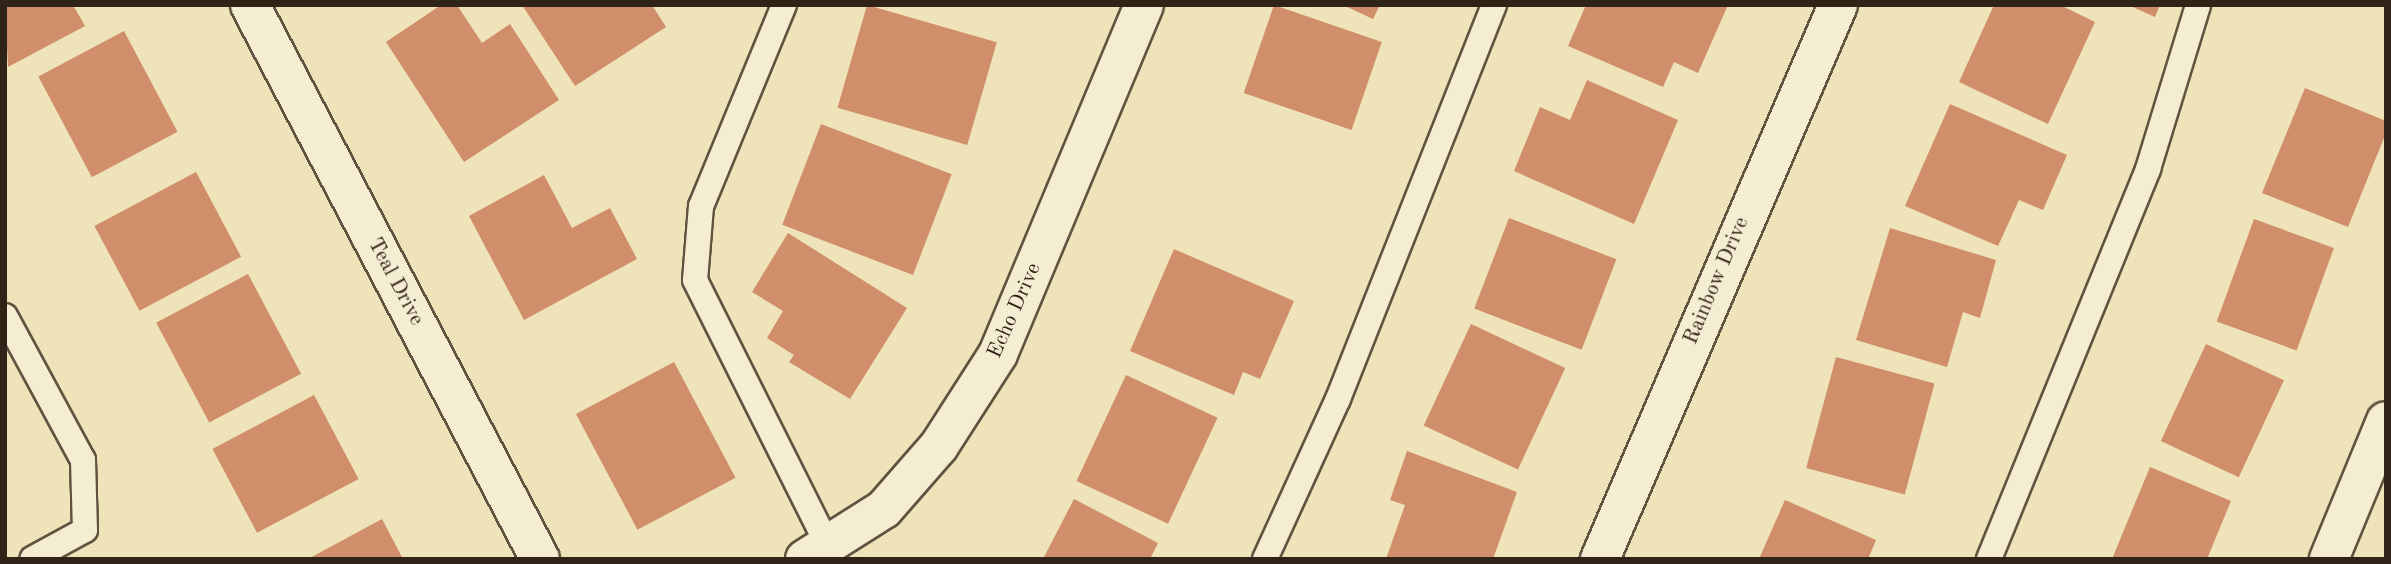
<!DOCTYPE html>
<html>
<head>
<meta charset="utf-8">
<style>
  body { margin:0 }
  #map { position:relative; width:2391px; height:564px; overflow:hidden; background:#eee3b9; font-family:"Old Standard TT",serif }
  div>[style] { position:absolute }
  .building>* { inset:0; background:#d08e6a; transform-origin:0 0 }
  .roads { filter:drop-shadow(2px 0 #605340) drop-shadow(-2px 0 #605340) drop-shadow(0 2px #605340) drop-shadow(0 -2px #605340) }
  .lane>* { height:24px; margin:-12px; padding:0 12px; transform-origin:12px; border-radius:12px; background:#f4edd2 }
  .street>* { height:38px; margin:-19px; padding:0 19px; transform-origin:19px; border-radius:19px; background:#f4edd2 }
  span { translate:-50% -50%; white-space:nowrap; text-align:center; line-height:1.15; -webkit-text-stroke:6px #f4edd2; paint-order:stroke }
  .street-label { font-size:21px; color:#302317 }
  .frame { position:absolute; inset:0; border:7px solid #302317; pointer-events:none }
</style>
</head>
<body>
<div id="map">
  <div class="building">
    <div style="clip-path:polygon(5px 5px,73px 5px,85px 26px,8px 67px)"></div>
    <div style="clip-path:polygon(441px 5px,457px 5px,482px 43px,510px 24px,559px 100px,464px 162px,386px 42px)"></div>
    <div style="clip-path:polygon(522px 5px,652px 5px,666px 27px,575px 86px)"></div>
    <div style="left:867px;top:5px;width:135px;height:107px;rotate:16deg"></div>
    <div style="left:1274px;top:5px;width:114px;height:93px;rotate:19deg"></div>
    <div style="clip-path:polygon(1343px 5px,1380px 5px,1373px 19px)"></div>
    <div style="clip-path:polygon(1586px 5px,1728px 5px,1698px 73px,1674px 62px,1663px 87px,1568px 46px)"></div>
    <div style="clip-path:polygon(1994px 5px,2060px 5px,2095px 22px,2048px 124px,1959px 82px)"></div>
    <div style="clip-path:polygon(2128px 5px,2160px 5px,2155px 17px)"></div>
    <div style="left:124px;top:31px;width:114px;height:97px;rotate:62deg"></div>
    <div style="clip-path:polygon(1587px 80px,1678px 120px,1634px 224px,1514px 171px,1540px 107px,1570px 120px)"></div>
    <div style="clip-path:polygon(2305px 88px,2386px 121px,2386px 133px,2348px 227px,2262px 193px)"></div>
    <div style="clip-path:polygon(1950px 104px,2067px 155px,2043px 210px,2019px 200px,1998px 246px,1905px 206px)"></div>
    <div style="left:821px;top:124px;width:140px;height:108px;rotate:21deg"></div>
    <div style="left:196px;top:172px;width:96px;height:115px;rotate:62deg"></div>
    <div style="clip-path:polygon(544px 175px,572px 228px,610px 208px,637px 259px,524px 320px,469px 216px)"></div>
    <div style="left:1509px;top:218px;width:115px;height:97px;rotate:21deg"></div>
    <div style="left:2254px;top:219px;width:85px;height:109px;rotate:20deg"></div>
    <div style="clip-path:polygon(1890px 228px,1996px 260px,1980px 318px,1963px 312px,1947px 367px,1856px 340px)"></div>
    <div style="clip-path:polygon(788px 233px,907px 308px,850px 399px,789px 362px,794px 355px,767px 338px,783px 311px,752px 292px)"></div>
    <div style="clip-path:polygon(1174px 249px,1294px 301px,1260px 379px,1243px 372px,1234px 395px,1130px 351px)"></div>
    <div style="left:248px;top:274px;width:113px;height:104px;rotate:62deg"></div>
    <div style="left:1471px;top:324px;width:104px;height:112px;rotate:25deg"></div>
    <div style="left:2206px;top:344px;width:86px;height:107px;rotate:25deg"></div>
    <div style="left:1836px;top:357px;width:102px;height:115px;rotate:15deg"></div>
    <div style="left:674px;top:362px;width:131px;height:111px;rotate:62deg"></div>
    <div style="left:1126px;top:375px;width:101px;height:117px;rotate:25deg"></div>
    <div style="left:314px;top:395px;width:95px;height:115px;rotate:62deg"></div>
    <div style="clip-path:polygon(1407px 451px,1517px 492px,1493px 559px,1386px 559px,1405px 505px,1390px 500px)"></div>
    <div style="clip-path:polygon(2150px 467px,2231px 501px,2207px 559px,2112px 559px)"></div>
    <div style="clip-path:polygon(1074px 499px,1158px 543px,1150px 559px,1043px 559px)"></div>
    <div style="clip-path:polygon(1785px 500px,1876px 540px,1868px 559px,1759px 559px)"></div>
    <div style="clip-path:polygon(382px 519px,403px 559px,308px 559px)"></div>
  </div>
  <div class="roads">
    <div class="lane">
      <div style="left:784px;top:5px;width:217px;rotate:112.4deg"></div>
      <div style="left:701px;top:206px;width:74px;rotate:94.6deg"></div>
      <div style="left:695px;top:280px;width:297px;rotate:63.4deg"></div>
      <div style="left:5px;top:316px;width:164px;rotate:61.6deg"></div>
      <div style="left:83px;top:460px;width:70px;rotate:88.4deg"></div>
      <div style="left:85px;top:530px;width:60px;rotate:151.3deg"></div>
      <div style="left:1265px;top:559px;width:176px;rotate:-65.5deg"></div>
      <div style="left:1338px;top:399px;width:424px;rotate:-68.4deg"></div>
      <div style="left:1989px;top:559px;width:421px;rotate:-67.8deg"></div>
      <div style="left:2148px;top:169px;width:171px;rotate:-73deg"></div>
    </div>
    <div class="street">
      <div style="left:250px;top:5px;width:625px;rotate:62.37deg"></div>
      <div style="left:805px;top:559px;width:93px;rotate:-32.3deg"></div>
      <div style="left:884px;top:509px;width:84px;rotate:-48.9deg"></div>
      <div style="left:939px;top:446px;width:109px;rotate:-57.3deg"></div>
      <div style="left:998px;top:354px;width:378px;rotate:-67.3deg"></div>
      <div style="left:1600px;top:559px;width:603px;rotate:-66.75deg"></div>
      <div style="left:2329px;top:559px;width:149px;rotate:-67.6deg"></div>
    </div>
  </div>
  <div class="street-label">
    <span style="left:1717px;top:281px;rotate:-67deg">Rainbow Drive</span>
    <span style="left:395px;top:282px;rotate:62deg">Teal Drive</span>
    <span style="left:1015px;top:311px;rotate:-66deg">Echo Drive</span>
  </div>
  <div class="frame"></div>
</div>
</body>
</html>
